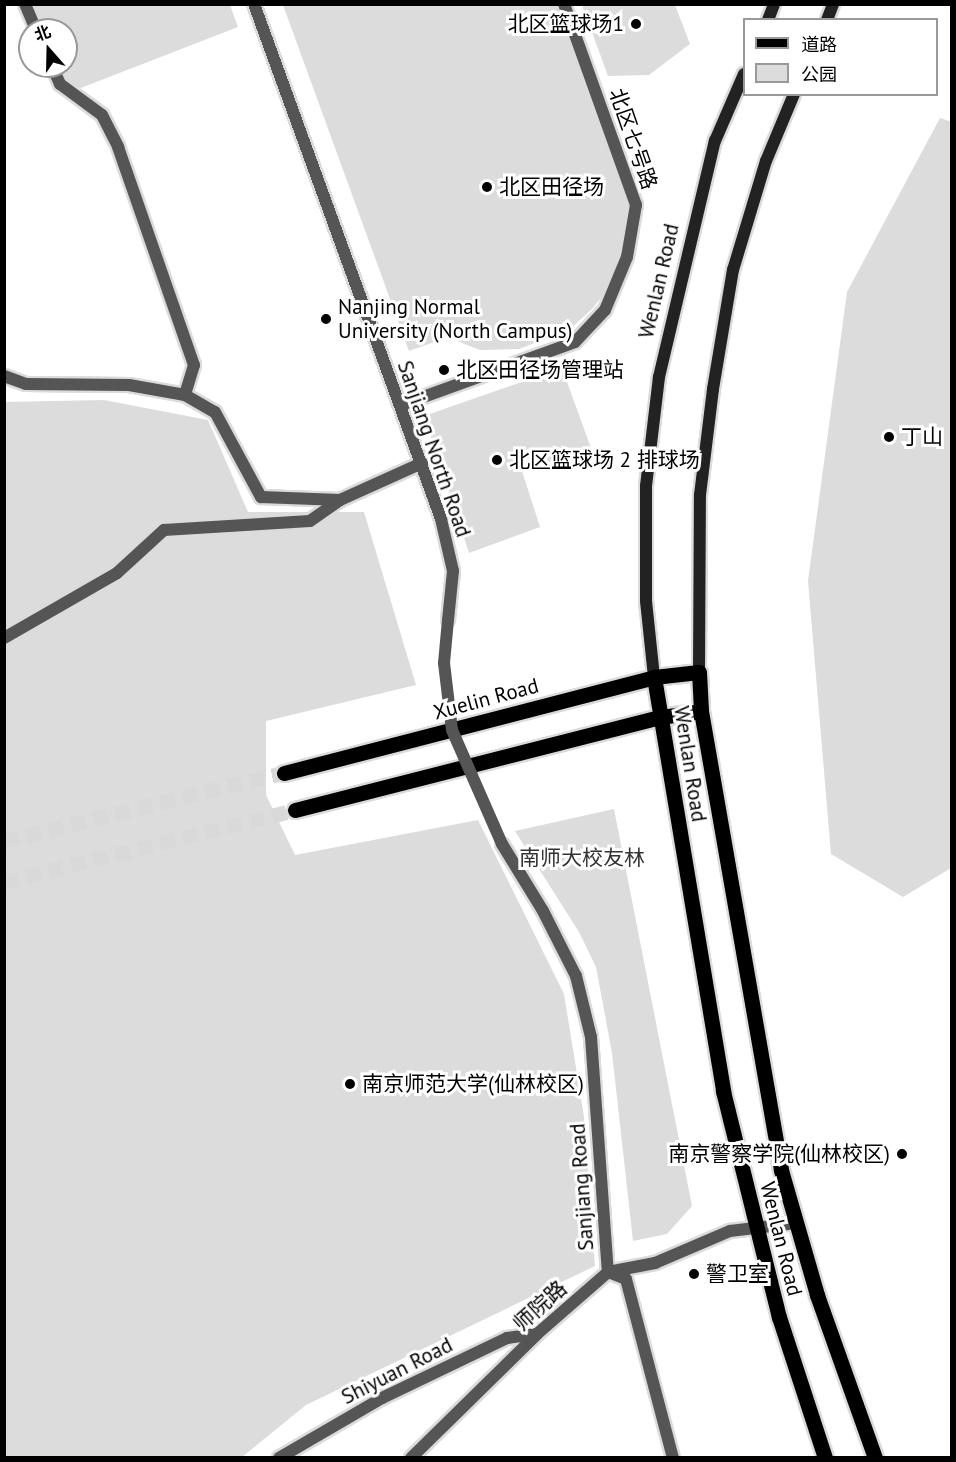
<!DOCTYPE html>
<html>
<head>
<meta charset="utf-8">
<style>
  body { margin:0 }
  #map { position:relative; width:956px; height:1462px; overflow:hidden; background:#fff; font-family:"PT Sans","Noto Sans SC",sans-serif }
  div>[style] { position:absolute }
  .green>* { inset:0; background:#dcdcdc }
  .primary-tunnel>* { height:15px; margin-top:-7.5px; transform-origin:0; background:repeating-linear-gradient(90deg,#d9d9d9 0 15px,transparent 0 23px) }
  .roads { filter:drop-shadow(2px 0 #dbdbdb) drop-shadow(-2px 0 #dbdbdb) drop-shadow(0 2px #dbdbdb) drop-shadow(0 -2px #dbdbdb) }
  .minor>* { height:12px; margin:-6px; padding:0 6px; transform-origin:6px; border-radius:6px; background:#555 }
  .secondary>* { height:12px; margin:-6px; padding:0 6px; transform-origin:6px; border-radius:6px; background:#222 }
  .primary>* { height:15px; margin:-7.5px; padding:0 7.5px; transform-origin:7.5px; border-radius:7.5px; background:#000 }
  .minor-bridge>* { height:12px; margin:-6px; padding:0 6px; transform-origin:6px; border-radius:6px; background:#555 }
  .dots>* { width:16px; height:16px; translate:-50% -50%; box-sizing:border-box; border:3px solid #fff; border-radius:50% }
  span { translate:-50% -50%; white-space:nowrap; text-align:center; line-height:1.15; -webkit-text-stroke:6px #fff; paint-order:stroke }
  .poi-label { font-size:21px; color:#000 }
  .right { translate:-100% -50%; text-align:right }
  .left { translate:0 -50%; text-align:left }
  .street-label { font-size:21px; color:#000 }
  .park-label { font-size:21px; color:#333 }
  .frame { position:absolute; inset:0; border:6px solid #000; pointer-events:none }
  .legend { position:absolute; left:743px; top:18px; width:195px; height:78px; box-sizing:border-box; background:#fff; border:2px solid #999; margin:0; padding:8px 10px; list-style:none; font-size:18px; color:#000 }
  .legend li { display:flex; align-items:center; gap:12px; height:30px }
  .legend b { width:30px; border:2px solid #999 }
  .north { position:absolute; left:18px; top:18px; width:60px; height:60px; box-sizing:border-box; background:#fff; border:2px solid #999; border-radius:50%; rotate:340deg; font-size:16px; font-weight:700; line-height:24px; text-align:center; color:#000 }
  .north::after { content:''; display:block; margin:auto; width:21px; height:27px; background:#000; clip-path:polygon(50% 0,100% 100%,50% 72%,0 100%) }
</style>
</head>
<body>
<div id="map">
  <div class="green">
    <div style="clip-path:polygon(25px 5px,230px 5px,238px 27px,73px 91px,52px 66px,66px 66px,66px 30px,36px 30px)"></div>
    <div style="clip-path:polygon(283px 5px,558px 5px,631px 211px,615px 280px,592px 309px,569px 330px,519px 349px,480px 350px,439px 334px,440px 340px,409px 351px)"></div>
    <div style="clip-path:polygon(582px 5px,675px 5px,690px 44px,649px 75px,608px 76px)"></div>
    <div style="clip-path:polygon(940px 118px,952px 122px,951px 868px,903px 897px,831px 854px,808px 581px,847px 292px)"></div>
    <div style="clip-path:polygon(562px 368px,591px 448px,522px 471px,540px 527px,469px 553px,424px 416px)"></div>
    <div style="clip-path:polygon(104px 400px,208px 420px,248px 512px,364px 512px,416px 685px,266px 721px,266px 795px,295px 855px,478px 820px,564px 994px,584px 1117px,595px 1266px,306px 1405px,242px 1457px,5px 1457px,4px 402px)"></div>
    <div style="clip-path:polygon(614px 809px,692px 1206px,667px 1234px,633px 1241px,612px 1053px,596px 967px,579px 932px,515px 831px)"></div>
  </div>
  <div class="primary-tunnel">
    <div style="left:4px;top:841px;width:288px;rotate:-13.7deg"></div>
    <div style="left:4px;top:882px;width:300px;rotate:-13.9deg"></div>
  </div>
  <div class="roads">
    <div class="minor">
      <div style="left:25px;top:4px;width:28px;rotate:67deg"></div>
      <div style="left:254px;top:4px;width:548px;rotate:70.04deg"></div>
      <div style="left:441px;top:519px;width:53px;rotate:77deg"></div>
      <div style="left:453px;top:571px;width:49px;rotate:95.8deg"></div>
      <div style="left:52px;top:66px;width:20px;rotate:66deg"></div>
      <div style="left:60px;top:84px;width:52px;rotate:36.4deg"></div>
      <div style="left:102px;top:115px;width:36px;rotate:63deg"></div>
      <div style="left:118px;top:147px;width:231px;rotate:70.8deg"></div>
      <div style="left:194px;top:365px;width:31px;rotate:107deg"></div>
      <div style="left:4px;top:376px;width:23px;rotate:20deg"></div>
      <div style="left:26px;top:384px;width:103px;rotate:0.6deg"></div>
      <div style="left:129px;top:385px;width:57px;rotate:10.1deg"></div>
      <div style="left:185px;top:395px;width:34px;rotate:30deg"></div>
      <div style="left:215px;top:412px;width:97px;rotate:61.6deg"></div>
      <div style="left:261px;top:497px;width:79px;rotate:2.2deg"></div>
      <div style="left:340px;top:500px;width:90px;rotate:-24.3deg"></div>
      <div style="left:401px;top:405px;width:185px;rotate:-19.9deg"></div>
      <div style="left:575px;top:342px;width:44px;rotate:-46.8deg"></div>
      <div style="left:605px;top:310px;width:57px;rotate:-67.5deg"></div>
      <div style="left:627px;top:257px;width:53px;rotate:-80.2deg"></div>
      <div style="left:636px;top:205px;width:214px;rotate:-109.7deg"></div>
      <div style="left:4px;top:638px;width:130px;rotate:-29.9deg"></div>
      <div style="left:117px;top:573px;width:64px;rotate:-42.5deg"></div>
      <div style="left:164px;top:530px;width:146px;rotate:-3.5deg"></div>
      <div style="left:310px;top:521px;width:37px;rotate:-35deg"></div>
      <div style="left:502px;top:844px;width:79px;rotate:58.5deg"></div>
      <div style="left:543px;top:911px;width:73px;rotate:63.1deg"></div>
      <div style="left:576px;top:976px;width:63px;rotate:76.2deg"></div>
      <div style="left:591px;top:1037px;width:236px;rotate:85.9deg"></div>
      <div style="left:608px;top:1272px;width:19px;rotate:21deg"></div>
      <div style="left:626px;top:1279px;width:185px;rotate:75.3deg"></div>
      <div style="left:279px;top:1458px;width:119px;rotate:-30.2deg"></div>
      <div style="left:382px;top:1398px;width:139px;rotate:-25.6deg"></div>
      <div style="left:507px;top:1338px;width:30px;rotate:-8deg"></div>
      <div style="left:411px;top:1458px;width:177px;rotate:-44.5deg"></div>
      <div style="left:537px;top:1334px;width:94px;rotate:-41.1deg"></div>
      <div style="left:608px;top:1272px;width:48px;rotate:-10.8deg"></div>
      <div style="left:655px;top:1263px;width:82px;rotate:-23.1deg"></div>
      <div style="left:730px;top:1231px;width:67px;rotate:-6.8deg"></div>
    </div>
    <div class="secondary">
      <div style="left:768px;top:20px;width:17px;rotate:-69deg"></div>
      <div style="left:827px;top:20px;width:17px;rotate:-69deg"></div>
      <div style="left:699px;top:672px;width:177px;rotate:-89.7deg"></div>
      <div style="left:700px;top:495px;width:107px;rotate:-83deg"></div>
      <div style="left:713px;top:389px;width:121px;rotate:-80.5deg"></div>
      <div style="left:733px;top:270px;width:114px;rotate:-73.2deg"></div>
      <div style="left:766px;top:161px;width:73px;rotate:-67.3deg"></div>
      <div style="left:654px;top:677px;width:76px;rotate:-96deg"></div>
      <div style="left:646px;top:601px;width:115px;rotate:-90deg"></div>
      <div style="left:646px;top:486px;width:110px;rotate:-83.2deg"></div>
      <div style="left:659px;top:377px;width:243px;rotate:-76.7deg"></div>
      <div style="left:715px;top:141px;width:73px;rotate:-66.6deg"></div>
    </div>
    <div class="primary">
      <div style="left:654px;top:677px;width:420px;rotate:80.5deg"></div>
      <div style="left:723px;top:1091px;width:233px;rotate:76.1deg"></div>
      <div style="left:779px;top:1317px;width:148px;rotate:71.9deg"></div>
      <div style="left:284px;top:773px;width:382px;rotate:-14.5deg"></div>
      <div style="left:654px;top:677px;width:45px;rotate:-6.3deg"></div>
      <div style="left:699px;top:672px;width:39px;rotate:87deg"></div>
      <div style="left:701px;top:711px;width:466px;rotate:80.1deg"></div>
      <div style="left:781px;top:1170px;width:130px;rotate:73.9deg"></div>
      <div style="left:817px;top:1295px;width:173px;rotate:70.4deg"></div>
      <div style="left:295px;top:810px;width:378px;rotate:-14.3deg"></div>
      <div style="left:661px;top:717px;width:40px;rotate:-8.5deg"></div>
    </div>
  </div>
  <div class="minor-bridge">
    <div style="left:448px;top:620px;width:43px;rotate:95.3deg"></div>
    <div style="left:444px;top:663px;width:67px;rotate:83.2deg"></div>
    <div style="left:452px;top:730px;width:124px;rotate:66.3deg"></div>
  </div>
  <div class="dots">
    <div style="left:636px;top:24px;background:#000"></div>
    <div style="left:487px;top:187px;background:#000"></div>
    <div style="left:326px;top:319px;background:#000"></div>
    <div style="left:444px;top:370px;background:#000"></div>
    <div style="left:889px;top:437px;background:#000"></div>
    <div style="left:497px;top:460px;background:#000"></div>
    <div style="left:350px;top:1084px;background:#000"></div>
    <div style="left:902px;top:1154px;background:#000"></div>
    <div style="left:694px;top:1274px;background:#000"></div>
  </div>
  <div class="poi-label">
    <span class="right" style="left:624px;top:24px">北区篮球场1</span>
    <span class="left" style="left:499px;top:187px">北区田径场</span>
    <span class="left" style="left:338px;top:319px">Nanjing Normal<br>University (North Campus)</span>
    <span class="left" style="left:456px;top:370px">北区田径场管理站</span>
    <span class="left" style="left:901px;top:437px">丁山</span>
    <span class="left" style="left:509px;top:460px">北区篮球场 2 排球场</span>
    <span class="left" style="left:362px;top:1084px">南京师范大学(仙林校区)</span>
    <span class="right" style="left:890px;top:1154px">南京警察学院(仙林校区)</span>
    <span class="left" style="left:706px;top:1274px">警卫室</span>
  </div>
  <div class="street-label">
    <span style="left:633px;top:139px;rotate:71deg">北区七号路</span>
    <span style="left:659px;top:281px;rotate:-77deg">Wenlan Road</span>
    <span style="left:434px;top:449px;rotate:71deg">Sanjiang North Road</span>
    <span style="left:486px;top:699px;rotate:-15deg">Xuelin Road</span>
    <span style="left:690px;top:764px;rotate:81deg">Wenlan Road</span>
    <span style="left:582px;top:1187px;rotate:-94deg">Sanjiang Road</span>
    <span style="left:781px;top:1239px;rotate:76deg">Wenlan Road</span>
    <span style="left:540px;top:1306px;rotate:-42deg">师院路</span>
    <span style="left:397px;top:1371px;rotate:-27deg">Shiyuan Road</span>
  </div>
  <div class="park-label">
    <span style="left:582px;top:858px">南师大校友林</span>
  </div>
  <div class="frame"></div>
  <ul class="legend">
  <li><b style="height:8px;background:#000"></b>道路</li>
  <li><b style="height:16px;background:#dcdcdc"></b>公园</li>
  </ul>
  <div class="north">北</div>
</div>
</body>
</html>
